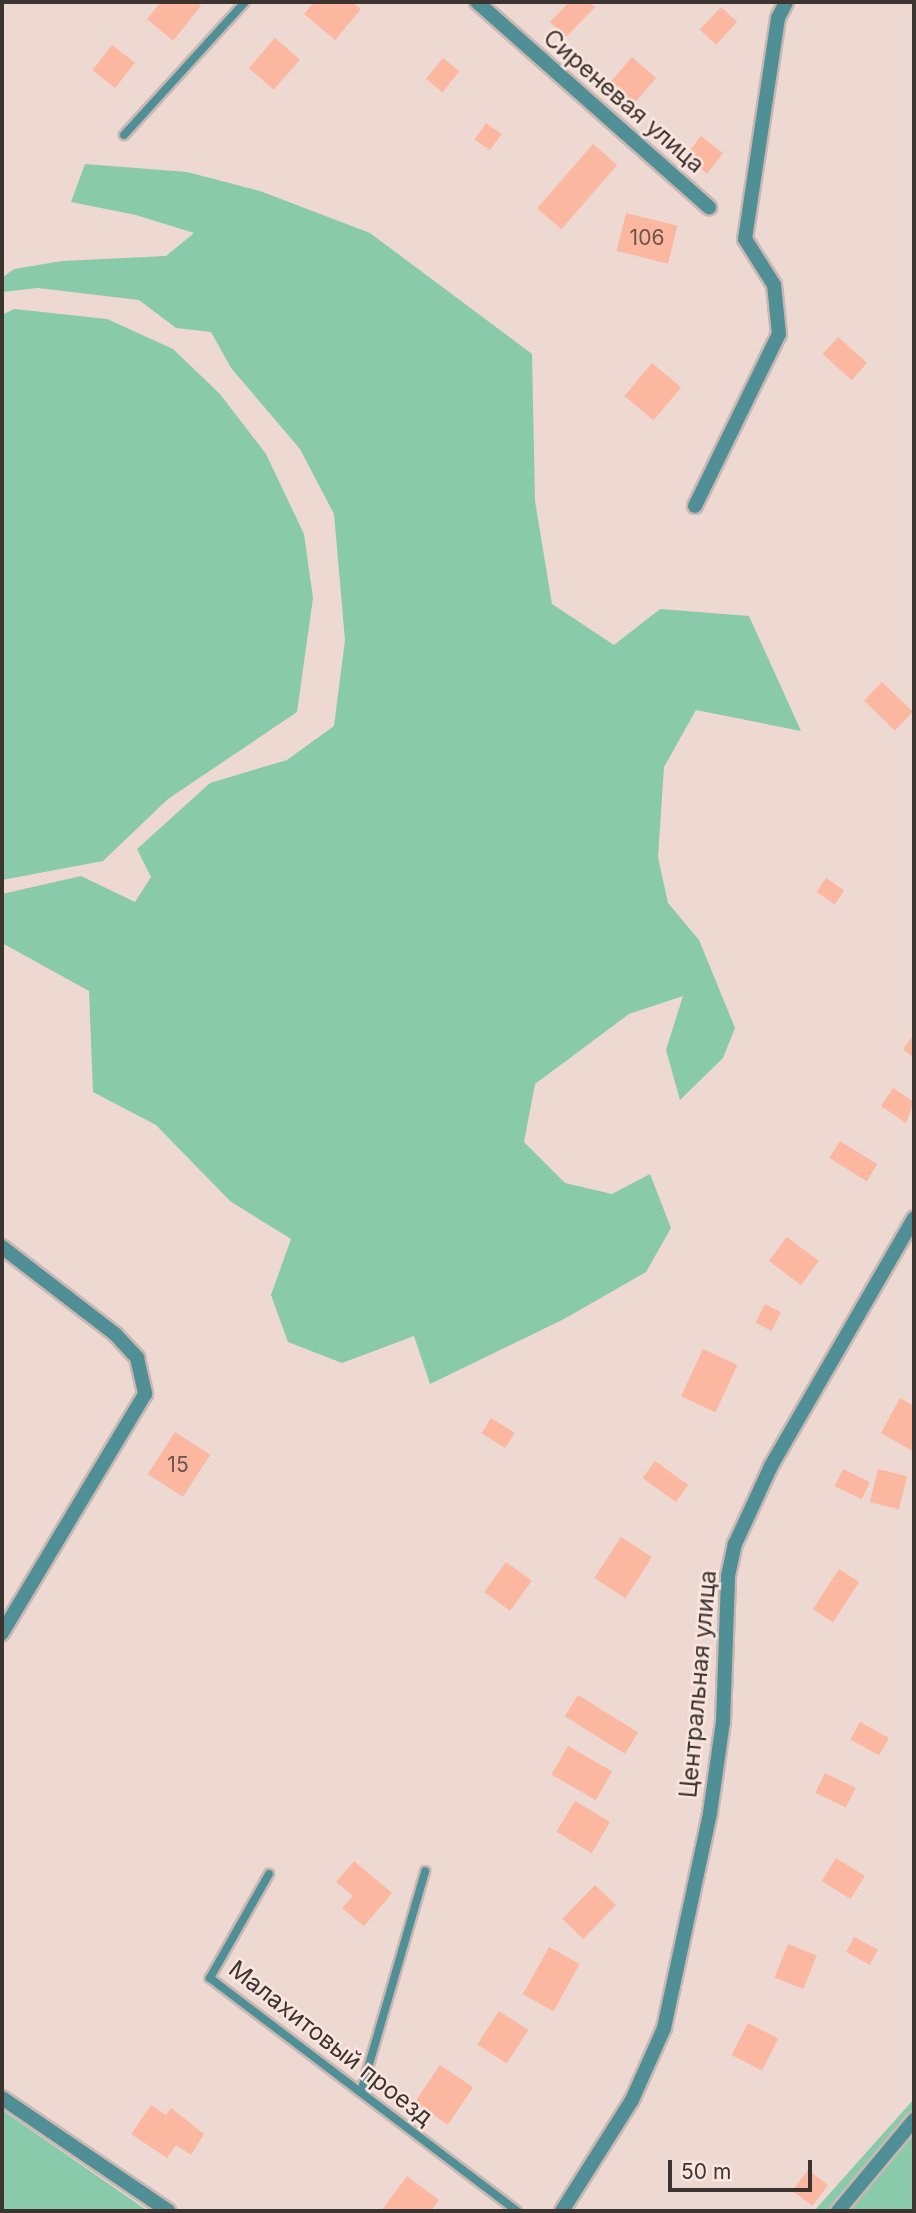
<!DOCTYPE html>
<html>
<head>
<meta charset="utf-8">
<style>
  body { margin:0 }
  #map { position:relative; width:916px; height:2213px; overflow:hidden; background:#edd9d2; font-family:Inter,sans-serif }
  div>[style] { position:absolute }
  .green>* { inset:0; background:#88caa9 }
  .building>* { inset:0; background:#fbb79f; transform-origin:0 0 }
  .roads { filter:drop-shadow(2px 0 #c9b8b2) drop-shadow(-2px 0 #c9b8b2) drop-shadow(0 2px #c9b8b2) drop-shadow(0 -2px #c9b8b2) }
  .service>* { height:8px; margin:-4px; padding:0 4px; transform-origin:4px; border-radius:4px; background:#518f97 }
  .minor>* { height:14px; margin:-7px; padding:0 7px; transform-origin:7px; border-radius:7px; background:#518f97 }
  .tertiary>* { height:14px; margin:-7px; padding:0 7px; transform-origin:7px; border-radius:7px; background:#518f97 }
  span { translate:-50% -50%; white-space:nowrap; text-align:center; line-height:1.15; -webkit-text-stroke:5px #fbe6df; paint-order:stroke }
  .number-label { font-size:21px; color:#6b554c }
  .number-label span { -webkit-text-stroke-width:0 }
  .street-label { font-size:24px; color:#3b3431 }
  .frame { position:absolute; inset:0; border:4px solid #3b3431; pointer-events:none }
  .scale { position:absolute; left:668px; top:2160px; width:144px; height:32px; box-sizing:border-box; border:4px solid #3b3431; border-top:0; padding-left:9px; font-size:21px; line-height:24px; white-space:nowrap; color:#3b3431; -webkit-text-stroke:5px #fbe6df; paint-order:stroke }
</style>
</head>
<body>
<div id="map">
  <div class="green">
    <div style="clip-path:polygon(85px 164px,187px 172px,260px 191px,370px 233px,532px 354px,535px 501px,552px 604px,614px 645px,660px 609px,749px 616px,801px 731px,696px 710px,664px 767px,658px 857px,668px 903px,699px 940px,735px 1028px,723px 1058px,680px 1100px,666px 1050px,683px 996px,629px 1014px,535px 1084px,524px 1142px,565px 1183px,612px 1194px,650px 1174px,671px 1228px,646px 1272px,564px 1319px,430px 1384px,414px 1336px,342px 1363px,288px 1342px,271px 1295px,291px 1239px,230px 1201px,156px 1125px,93px 1092px,89px 991px,2px 943px,2px 894px,81px 876px,135px 902px,151px 877px,137px 849px,210px 783px,287px 760px,334px 726px,345px 640px,334px 514px,300px 449px,231px 368px,211px 332px,176px 328px,139px 300px,38px 288px,2px 292px,2px 278px,14px 269px,62px 261px,166px 256px,194px 233px,136px 215px,71px 202px)"></div>
    <div style="clip-path:polygon(14px 309px,107px 319px,173px 349px,220px 394px,266px 454px,304px 534px,313px 598px,297px 712px,168px 799px,103px 861px,2px 880px,2px 315px)"></div>
    <div style="clip-path:polygon(914px 2099px,914px 2211px,814px 2211px)"></div>
    <div style="clip-path:polygon(2px 2110px,148px 2211px,2px 2211px)"></div>
  </div>
  <div class="building">
    <div style="clip-path:polygon(161px 2px,196px 2px,201px 6px,173px 41px,147px 19px)"></div>
    <div style="clip-path:polygon(314px 2px,352px 2px,361px 9px,335px 40px,304px 14px)"></div>
    <div style="clip-path:polygon(569px 2px,589px 2px,595px 7px,566px 37px,550px 22px)"></div>
    <div style="left:721px;top:7px;width:22px;height:31px;rotate:43deg"></div>
    <div style="left:275px;top:38px;width:33px;height:40px;rotate:41deg"></div>
    <div style="left:112px;top:45px;width:29px;height:32px;rotate:38deg"></div>
    <div style="left:632px;top:57px;width:32px;height:33px;rotate:41deg"></div>
    <div style="left:443px;top:58px;width:21px;height:27px;rotate:39deg"></div>
    <div style="left:486px;top:123px;width:19px;height:20px;rotate:35deg"></div>
    <div style="left:701px;top:136px;width:28px;height:26px;rotate:38deg"></div>
    <div style="left:593px;top:144px;width:32px;height:85px;rotate:41deg"></div>
    <div style="left:626px;top:213px;width:53px;height:39px;rotate:14deg"></div>
    <div style="left:838px;top:337px;width:39px;height:23px;rotate:42deg"></div>
    <div style="left:652px;top:363px;width:38px;height:43px;rotate:40deg"></div>
    <div style="left:882px;top:682px;width:43px;height:26px;rotate:44deg"></div>
    <div style="left:826px;top:878px;width:22px;height:17px;rotate:34deg"></div>
    <div style="clip-path:polygon(912px 1037px,914px 1039px,914px 1058px,903px 1049px)"></div>
    <div style="clip-path:polygon(893px 1088px,914px 1102px,906px 1123px,881px 1106px)"></div>
    <div style="left:840px;top:1141px;width:44px;height:20px;rotate:32deg"></div>
    <div style="left:787px;top:1237px;width:40px;height:30px;rotate:37deg"></div>
    <div style="left:765px;top:1304px;width:18px;height:21px;rotate:27deg"></div>
    <div style="left:703px;top:1349px;width:38px;height:52px;rotate:25deg"></div>
    <div style="clip-path:polygon(900px 1398px,914px 1406px,914px 1452px,881px 1433px)"></div>
    <div style="left:491px;top:1418px;width:28px;height:18px;rotate:32deg"></div>
    <div style="left:175px;top:1432px;width:42px;height:50px;rotate:33deg"></div>
    <div style="left:655px;top:1461px;width:41px;height:21px;rotate:36deg"></div>
    <div style="left:843px;top:1469px;width:30px;height:19px;rotate:26deg"></div>
    <div style="left:878px;top:1469px;width:30px;height:34px;rotate:14deg"></div>
    <div style="left:621px;top:1537px;width:37px;height:49px;rotate:33deg"></div>
    <div style="left:506px;top:1562px;width:32px;height:37px;rotate:36deg"></div>
    <div style="left:839px;top:1569px;width:24px;height:48px;rotate:33deg"></div>
    <div style="left:578px;top:1695px;width:71px;height:25px;rotate:32deg"></div>
    <div style="left:860px;top:1722px;width:33px;height:20px;rotate:29deg"></div>
    <div style="left:568px;top:1746px;width:51px;height:33px;rotate:30deg"></div>
    <div style="left:825px;top:1773px;width:34px;height:22px;rotate:26deg"></div>
    <div style="left:575px;top:1801px;width:41px;height:36px;rotate:31deg"></div>
    <div style="left:836px;top:1858px;width:34px;height:27px;rotate:32deg"></div>
    <div style="clip-path:polygon(354px 1861px,392px 1893px,364px 1926px,342px 1908px,353px 1896px,336px 1882px)"></div>
    <div style="left:595px;top:1885px;width:29px;height:47px;rotate:44deg"></div>
    <div style="left:854px;top:1937px;width:27px;height:17px;rotate:28deg"></div>
    <div style="left:788px;top:1944px;width:31px;height:36px;rotate:22deg"></div>
    <div style="left:549px;top:1947px;width:35px;height:54px;rotate:29deg"></div>
    <div style="left:499px;top:2011px;width:35px;height:40px;rotate:33deg"></div>
    <div style="left:748px;top:2023px;width:34px;height:36px;rotate:27deg"></div>
    <div style="left:440px;top:2065px;width:40px;height:45px;rotate:34deg"></div>
    <div style="clip-path:polygon(151px 2105px,166px 2115px,171px 2108px,204px 2134px,191px 2155px,176px 2145px,167px 2158px,131px 2134px)"></div>
    <div style="left:808px;top:2170px;width:25px;height:26px;rotate:37deg"></div>
    <div style="clip-path:polygon(407px 2176px,439px 2200px,431px 2211px,381px 2211px)"></div>
  </div>
  <div class="roads">
    <div class="service">
      <div style="left:124px;top:135px;width:180px;rotate:-47.7deg"></div>
      <div style="left:269px;top:1874px;width:120px;rotate:119.6deg"></div>
      <div style="left:210px;top:1978px;width:385px;rotate:37.2deg"></div>
      <div style="left:361px;top:2092px;width:230px;rotate:-73.8deg"></div>
    </div>
    <div class="minor">
      <div style="left:477px;top:2px;width:310px;rotate:41.5deg"></div>
      <div style="left:695px;top:506px;width:191px;rotate:-64deg"></div>
      <div style="left:779px;top:334px;width:49px;rotate:-95.8deg"></div>
      <div style="left:774px;top:285px;width:54px;rotate:-122.2deg"></div>
      <div style="left:745px;top:239px;width:223px;rotate:-81.5deg"></div>
      <div style="left:778px;top:18px;width:18px;rotate:-63deg"></div>
      <div style="left:2px;top:1247px;width:143px;rotate:37.6deg"></div>
      <div style="left:115px;top:1334px;width:33px;rotate:47deg"></div>
      <div style="left:137px;top:1358px;width:37px;rotate:77deg"></div>
      <div style="left:145px;top:1394px;width:279px;rotate:120.9deg"></div>
      <div style="left:2px;top:2098px;width:201px;rotate:34.2deg"></div>
      <div style="left:838px;top:2211px;width:119px;rotate:-50.1deg"></div>
    </div>
    <div class="tertiary">
      <div style="left:562px;top:2211px;width:131px;rotate:-57.8deg"></div>
      <div style="left:632px;top:2100px;width:79px;rotate:-66deg"></div>
      <div style="left:664px;top:2028px;width:220px;rotate:-77.9deg"></div>
      <div style="left:710px;top:1813px;width:92px;rotate:-81.9deg"></div>
      <div style="left:723px;top:1722px;width:146px;rotate:-88deg"></div>
      <div style="left:728px;top:1576px;width:33px;rotate:-78deg"></div>
      <div style="left:735px;top:1544px;width:86px;rotate:-65.2deg"></div>
      <div style="left:771px;top:1466px;width:286px;rotate:-60deg"></div>
    </div>
  </div>
  <div class="number-label">
    <span style="left:647px;top:238px">106</span>
    <span style="left:178px;top:1465px">15</span>
  </div>
  <div class="street-label">
    <span style="left:624px;top:101px;rotate:41deg">Сиреневая улица</span>
    <span style="left:698px;top:1684px;rotate:-85deg">Центральная улица</span>
    <span style="left:331px;top:2043px;rotate:38deg">Малахитовый проезд</span>
  </div>
  <div class="frame"></div>
  <div class="scale">50 m</div>
</div>
</body>
</html>
